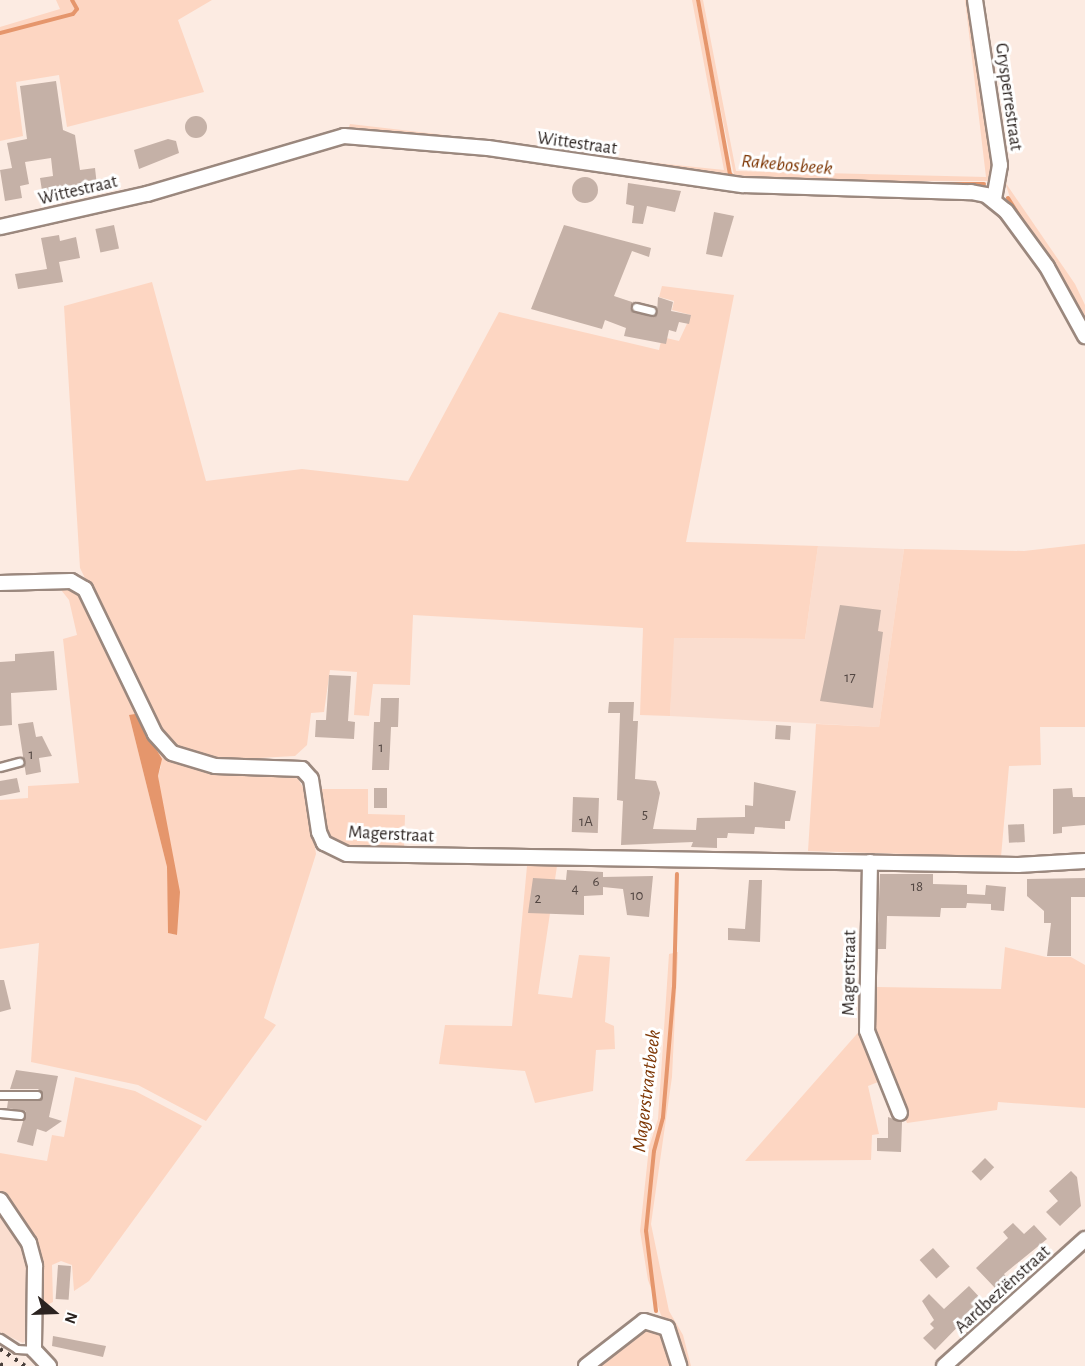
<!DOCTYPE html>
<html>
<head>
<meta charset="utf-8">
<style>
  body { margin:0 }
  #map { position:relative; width:1085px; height:1366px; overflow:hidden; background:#fcebe2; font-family:"Alegreya Sans",sans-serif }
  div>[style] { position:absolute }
  .built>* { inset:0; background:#faddcf }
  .green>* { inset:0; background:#fdd6c2 }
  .water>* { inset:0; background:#e5966c }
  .stream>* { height:4px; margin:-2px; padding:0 2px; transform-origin:2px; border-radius:2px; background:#e5966c }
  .building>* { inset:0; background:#c5b1a7; transform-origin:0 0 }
  .round { border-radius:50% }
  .roads { filter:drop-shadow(2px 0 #9b887e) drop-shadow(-2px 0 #9b887e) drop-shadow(0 2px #9b887e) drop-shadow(0 -2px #9b887e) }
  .lane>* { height:7px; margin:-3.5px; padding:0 3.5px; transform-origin:3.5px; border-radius:3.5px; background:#fff }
  .street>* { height:14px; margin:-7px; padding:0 7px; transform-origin:7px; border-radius:7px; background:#fff }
  .rail>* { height:4px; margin-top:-2px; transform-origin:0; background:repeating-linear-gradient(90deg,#483f3b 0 3px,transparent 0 9px) }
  span { translate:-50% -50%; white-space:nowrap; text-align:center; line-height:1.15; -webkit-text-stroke:6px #fff; paint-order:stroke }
  .number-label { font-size:15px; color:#524642 }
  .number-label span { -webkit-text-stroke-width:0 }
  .street-label { font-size:18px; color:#2b2320 }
  .water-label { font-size:20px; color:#7e3705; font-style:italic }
  .north { position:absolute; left:24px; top:1282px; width:60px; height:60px; -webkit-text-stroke:4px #fff; paint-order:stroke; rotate:109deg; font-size:16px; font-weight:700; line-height:24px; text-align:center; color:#2b2320 }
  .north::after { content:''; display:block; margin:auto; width:21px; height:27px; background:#2b2320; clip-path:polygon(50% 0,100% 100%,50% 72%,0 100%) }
</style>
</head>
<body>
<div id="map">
  <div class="built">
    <div style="clip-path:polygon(818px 546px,904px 549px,879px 727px,670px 716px,673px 638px,805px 639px)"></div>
    <div style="clip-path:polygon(0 1210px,19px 1239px,30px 1273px,30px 1337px,23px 1343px,0 1332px)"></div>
  </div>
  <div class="green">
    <div style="clip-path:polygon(56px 0,212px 0,178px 20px,204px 92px,67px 127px,59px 75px,16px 82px,23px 136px,0 141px,0 27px,60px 9px)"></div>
    <div style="clip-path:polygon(692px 0,696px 0,730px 180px,551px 152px,724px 170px)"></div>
    <div style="clip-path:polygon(698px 0,703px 0,736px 171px,986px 177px,965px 0,971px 0,995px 167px,991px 181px,807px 181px,734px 175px)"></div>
    <div style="clip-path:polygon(350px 124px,445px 135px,425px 138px,348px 130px)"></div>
    <div style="clip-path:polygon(1005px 182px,1075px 284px,1085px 305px,1085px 319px,1056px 267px,1013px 207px)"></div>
    <div style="clip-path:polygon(152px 282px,206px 481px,302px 469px,408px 481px,499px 312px,659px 350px,662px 337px,679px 341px,691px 315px,672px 310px,674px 301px,659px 297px,662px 286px,734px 295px,686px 542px,818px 546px,805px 639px,674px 638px,670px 716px,640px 715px,643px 628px,413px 615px,410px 685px,373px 684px,369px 716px,354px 715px,357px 672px,330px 670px,324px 712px,311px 713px,307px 745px,295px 756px,221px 760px,178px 749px,149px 709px,80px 568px,64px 306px)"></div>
    <div style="clip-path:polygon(1085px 544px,1085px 727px,1040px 727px,1041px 765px,1009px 766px,1001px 857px,808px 851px,816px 724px,879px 727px,904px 549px,1024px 551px)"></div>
    <div style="clip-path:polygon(evenodd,58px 586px,83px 595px,165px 752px,195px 768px,297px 777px,308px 796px,316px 854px,264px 1018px,276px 1025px,206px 1121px,138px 1085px,31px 1062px,39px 943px,0 949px,0 800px,28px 798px,28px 786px,79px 783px,63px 639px,77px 635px,69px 600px,58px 586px,129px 715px,156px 749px,161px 766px,158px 776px,177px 935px,169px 933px,167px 867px,129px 715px)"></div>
    <div style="clip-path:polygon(318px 789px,368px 789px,368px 814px,405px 815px,404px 849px,350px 848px,332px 842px,326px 833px)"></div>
    <div style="clip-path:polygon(527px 866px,557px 866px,538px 994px,572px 998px,579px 955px,610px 957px,605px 1022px,614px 1026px,615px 1049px,596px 1050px,593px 1091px,535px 1103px,525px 1071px,439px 1064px,445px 1025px,512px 1026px)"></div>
    <div style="clip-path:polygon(1005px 947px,1046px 957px,1071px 957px,1085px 965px,1085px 1108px,998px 1102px,997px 1110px,907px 1123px,872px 1036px,871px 1001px,877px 1000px,877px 987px,1001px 989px)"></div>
    <div style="clip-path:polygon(678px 952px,672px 1077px,651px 1224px,669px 1311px,683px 1335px,691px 1366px,684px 1366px,671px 1328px,661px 1315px,648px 1280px,640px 1231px,649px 1147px,658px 1119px,669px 954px)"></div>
    <div style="clip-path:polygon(863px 1027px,883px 1080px,868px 1086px,879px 1134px,872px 1135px,871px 1160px,745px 1161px)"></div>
    <div style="clip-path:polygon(75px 1077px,135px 1091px,202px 1126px,89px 1281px,74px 1291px,72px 1265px,61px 1261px,52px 1265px,53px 1302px,47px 1305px,39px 1299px,14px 1214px,0 1192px,0 1153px,47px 1161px,52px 1135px,64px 1137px)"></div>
    <div style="clip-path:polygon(642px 1328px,662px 1329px,675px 1366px,593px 1366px)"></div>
  </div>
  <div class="water">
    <div style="clip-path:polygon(135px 714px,162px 759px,158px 776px,180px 892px,177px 935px,168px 933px,167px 867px,129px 715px)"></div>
  </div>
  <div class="stream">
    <div style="left:698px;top:0;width:177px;rotate:79.6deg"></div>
    <div style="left:730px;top:174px;width:6px;rotate:39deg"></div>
    <div style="left:0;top:33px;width:75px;rotate:-14.6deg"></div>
    <div style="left:73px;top:14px;width:6px;rotate:-51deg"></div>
    <div style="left:77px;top:9px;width:10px;rotate:-119deg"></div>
    <div style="left:940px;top:184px;width:44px"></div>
    <div style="left:1008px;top:198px;width:36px;rotate:58deg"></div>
    <div style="left:1057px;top:272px;width:56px;rotate:60.3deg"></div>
    <div style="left:656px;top:1311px;width:81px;rotate:-97.1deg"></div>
    <div style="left:646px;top:1231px;width:80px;rotate:-84.3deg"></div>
    <div style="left:654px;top:1151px;width:35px;rotate:-75deg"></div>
    <div style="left:663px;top:1117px;width:130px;rotate:-85.2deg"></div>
    <div style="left:674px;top:987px;width:113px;rotate:-88.5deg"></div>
  </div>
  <div class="building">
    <div style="clip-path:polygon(56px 81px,63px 130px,75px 135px,80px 170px,95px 168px,97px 186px,43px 197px,40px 178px,53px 176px,51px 158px,25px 162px,29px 184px,20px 186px,22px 198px,5px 201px,0 170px,12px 168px,7px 143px,27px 139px,20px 86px)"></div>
    <div class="round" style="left:185px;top:116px;width:22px;height:22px"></div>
    <div style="clip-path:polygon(168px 139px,176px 141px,179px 153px,139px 169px,134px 150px)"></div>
    <div class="round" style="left:572px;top:177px;width:26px;height:26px"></div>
    <div style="clip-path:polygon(628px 183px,681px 191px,675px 212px,647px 206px,643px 224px,632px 223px,634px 206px,626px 204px)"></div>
    <div style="clip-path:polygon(714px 212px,734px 216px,722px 257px,706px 254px)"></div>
    <div style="left:114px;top:225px;width:24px;height:19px;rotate:78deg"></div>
    <div style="clip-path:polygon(564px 225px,651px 248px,649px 257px,632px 251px,614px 296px,632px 302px,633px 311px,651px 317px,657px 313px,658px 297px,673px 302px,671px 311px,691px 315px,689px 324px,679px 322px,676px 332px,669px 330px,666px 344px,624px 336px,626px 328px,605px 320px,602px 329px,531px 309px)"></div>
    <div style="clip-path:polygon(59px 235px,60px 241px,76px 237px,80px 258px,59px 262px,63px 282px,18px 289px,15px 274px,47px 269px,41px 238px)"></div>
    <div style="clip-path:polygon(840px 605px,881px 610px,878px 631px,883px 632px,873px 708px,820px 701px)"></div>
    <div style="clip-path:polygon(54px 651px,57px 690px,11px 693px,12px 725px,0 726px,0 662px,15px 661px,15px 654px)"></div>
    <div style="clip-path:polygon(329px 675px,351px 676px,348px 721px,355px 722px,354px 739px,315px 737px,316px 720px,326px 720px)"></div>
    <div style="clip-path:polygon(381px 698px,399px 698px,398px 727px,391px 727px,389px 770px,372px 770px,374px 722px,380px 722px)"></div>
    <div style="clip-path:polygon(609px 702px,634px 702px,633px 721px,638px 721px,635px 779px,656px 781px,660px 793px,653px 829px,696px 830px,697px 818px,745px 817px,745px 805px,753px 806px,754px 782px,796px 791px,790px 821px,785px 821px,785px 829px,755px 827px,754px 834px,728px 833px,727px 838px,717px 838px,717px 848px,691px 847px,693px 842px,621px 845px,623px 801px,617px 800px,620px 713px,608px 713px)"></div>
    <div style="clip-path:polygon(33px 722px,36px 737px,42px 736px,52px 756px,39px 758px,41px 772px,26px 775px,18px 724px)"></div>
    <div style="left:776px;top:725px;width:15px;height:14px;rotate:4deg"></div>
    <div style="clip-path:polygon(17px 778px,20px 792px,0 796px,0 781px)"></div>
    <div style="left:374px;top:788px;width:13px;height:20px"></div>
    <div style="clip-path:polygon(1072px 788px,1073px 797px,1085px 797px,1085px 825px,1062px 827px,1062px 833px,1053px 834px,1053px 789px)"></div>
    <div style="left:573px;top:797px;width:26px;height:35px;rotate:2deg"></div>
    <div style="left:1024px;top:824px;width:18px;height:16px;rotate:87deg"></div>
    <div style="clip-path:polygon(567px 870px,603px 872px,603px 877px,653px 876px,649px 917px,627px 915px,623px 889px,603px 887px,603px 895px,584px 896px,584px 915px,528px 913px,533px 878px,566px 880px)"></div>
    <div style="clip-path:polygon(880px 874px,933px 874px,933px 884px,967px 885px,967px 894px,985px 895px,986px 885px,1006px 887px,1004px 911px,991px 910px,991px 904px,967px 903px,966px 908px,941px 908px,940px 917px,887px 916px,886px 949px,877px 949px)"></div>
    <div style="clip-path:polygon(1085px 878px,1085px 897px,1071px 897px,1071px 956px,1047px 956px,1051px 923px,1044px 923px,1044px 911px,1027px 896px,1027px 879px)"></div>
    <div style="clip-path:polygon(749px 880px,762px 880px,760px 942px,728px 940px,728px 928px,745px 929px)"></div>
    <div style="clip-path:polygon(0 980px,4px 980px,11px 1009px,0 1012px)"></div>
    <div style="clip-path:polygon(16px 1070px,58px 1076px,49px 1117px,62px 1121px,46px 1132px,37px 1129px,33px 1146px,17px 1142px,26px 1111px,7px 1108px,8px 1101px,38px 1101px,43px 1094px,38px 1089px,10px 1089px)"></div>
    <div style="clip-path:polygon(888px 1117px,902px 1122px,901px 1152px,877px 1151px,877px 1138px,888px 1138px)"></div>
    <div style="left:985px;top:1158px;width:13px;height:19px;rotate:45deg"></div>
    <div style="clip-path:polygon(1071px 1171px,1077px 1177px,1081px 1206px,1060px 1226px,1046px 1212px,1058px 1201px,1049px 1191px)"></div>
    <div style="clip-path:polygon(1013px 1223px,1024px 1234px,1034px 1225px,1047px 1239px,1004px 1274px,1007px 1278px,996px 1289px,976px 1268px,1008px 1238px,1003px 1232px)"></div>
    <div style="left:933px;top:1248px;width:25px;height:18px;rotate:48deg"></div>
    <div style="left:58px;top:1265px;width:13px;height:34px;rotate:4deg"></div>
    <div style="clip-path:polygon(969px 1286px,983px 1301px,935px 1350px,923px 1338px,934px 1328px,930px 1324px,934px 1320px,922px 1301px,929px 1294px,944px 1309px)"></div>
    <div style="clip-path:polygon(53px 1336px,106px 1346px,103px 1357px,52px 1346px)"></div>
  </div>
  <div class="roads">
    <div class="lane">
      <div style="left:636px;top:307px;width:16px;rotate:14deg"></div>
      <div style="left:0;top:767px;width:20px;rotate:-15deg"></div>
      <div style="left:0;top:1095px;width:37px"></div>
      <div style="left:0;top:1113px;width:20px;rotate:6deg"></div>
      <div style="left:0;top:1338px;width:20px;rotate:33deg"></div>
      <div style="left:17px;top:1349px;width:17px;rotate:3deg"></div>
    </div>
    <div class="street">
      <div style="left:975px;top:0;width:167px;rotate:81.4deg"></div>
      <div style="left:1000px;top:165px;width:36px;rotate:100deg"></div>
      <div style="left:0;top:227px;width:151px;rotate:-12.7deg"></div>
      <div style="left:147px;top:194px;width:205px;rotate:-16.4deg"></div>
      <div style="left:344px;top:136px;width:144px;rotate:4.8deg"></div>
      <div style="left:488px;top:148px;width:258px;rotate:8.3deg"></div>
      <div style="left:743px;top:185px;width:228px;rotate:1.8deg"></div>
      <div style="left:971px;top:192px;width:15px;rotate:11deg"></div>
      <div style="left:986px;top:195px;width:26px;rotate:39deg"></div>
      <div style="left:1006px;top:211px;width:69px;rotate:53.8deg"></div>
      <div style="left:1047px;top:267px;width:79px;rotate:61.2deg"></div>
      <div style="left:0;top:583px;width:71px;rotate:-1.6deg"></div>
      <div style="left:71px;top:581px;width:16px;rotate:30deg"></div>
      <div style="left:85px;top:589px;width:161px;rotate:64.2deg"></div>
      <div style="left:155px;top:734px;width:25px;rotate:48deg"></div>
      <div style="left:172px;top:753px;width:45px;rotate:16.8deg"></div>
      <div style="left:215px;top:766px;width:87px;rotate:2deg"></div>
      <div style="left:302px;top:769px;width:13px;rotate:48deg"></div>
      <div style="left:311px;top:779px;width:54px;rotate:81.4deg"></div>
      <div style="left:319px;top:832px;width:12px;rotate:66deg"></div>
      <div style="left:324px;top:843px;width:25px;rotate:26deg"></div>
      <div style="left:347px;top:854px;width:671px;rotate:0.94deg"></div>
      <div style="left:1018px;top:865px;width:67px;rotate:-3.4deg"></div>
      <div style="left:870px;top:862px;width:169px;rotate:91deg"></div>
      <div style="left:867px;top:1031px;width:88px;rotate:68.1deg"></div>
      <div style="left:0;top:1200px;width:52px;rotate:56deg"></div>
      <div style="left:29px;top:1243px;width:24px;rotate:75deg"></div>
      <div style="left:35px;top:1266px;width:84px;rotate:90.7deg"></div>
      <div style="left:34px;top:1350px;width:22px;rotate:47deg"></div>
      <div style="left:586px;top:1366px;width:73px;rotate:-37.8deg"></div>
      <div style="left:644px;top:1321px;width:24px;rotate:17deg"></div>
      <div style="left:667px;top:1328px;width:40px;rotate:72deg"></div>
      <div style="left:944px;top:1366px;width:190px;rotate:-42deg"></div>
    </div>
  </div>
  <div class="rail">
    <div style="left:0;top:1349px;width:30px;rotate:34deg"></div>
    <div style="left:0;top:1364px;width:5px;rotate:22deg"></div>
  </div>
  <div class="number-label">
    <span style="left:850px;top:678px">17</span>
    <span style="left:381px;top:748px">1</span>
    <span style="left:31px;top:755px">1</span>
    <span style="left:645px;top:815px">5</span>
    <span style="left:586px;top:822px">1A</span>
    <span style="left:596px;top:882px">6</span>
    <span style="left:917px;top:887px">18</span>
    <span style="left:575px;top:889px">4</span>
    <span style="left:637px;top:896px">10</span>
    <span style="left:538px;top:899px">2</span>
  </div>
  <div class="street-label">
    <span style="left:1008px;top:97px;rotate:82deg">Grysperrestraat</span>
    <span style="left:577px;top:144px;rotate:8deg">Wittestraat</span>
    <span style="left:78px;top:191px;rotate:-13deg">Wittestraat</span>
    <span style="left:391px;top:835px;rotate:3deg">Magerstraat</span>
    <span style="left:850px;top:973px;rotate:-89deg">Magerstraat</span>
    <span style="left:1003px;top:1290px;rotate:-42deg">Aardbeziënstraat</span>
  </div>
  <div class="water-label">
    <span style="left:787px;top:165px;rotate:5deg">Rakebosbeek</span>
    <span style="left:647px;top:1091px;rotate:-83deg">Magerstraatbeek</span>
  </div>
  <div class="north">N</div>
</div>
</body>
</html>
